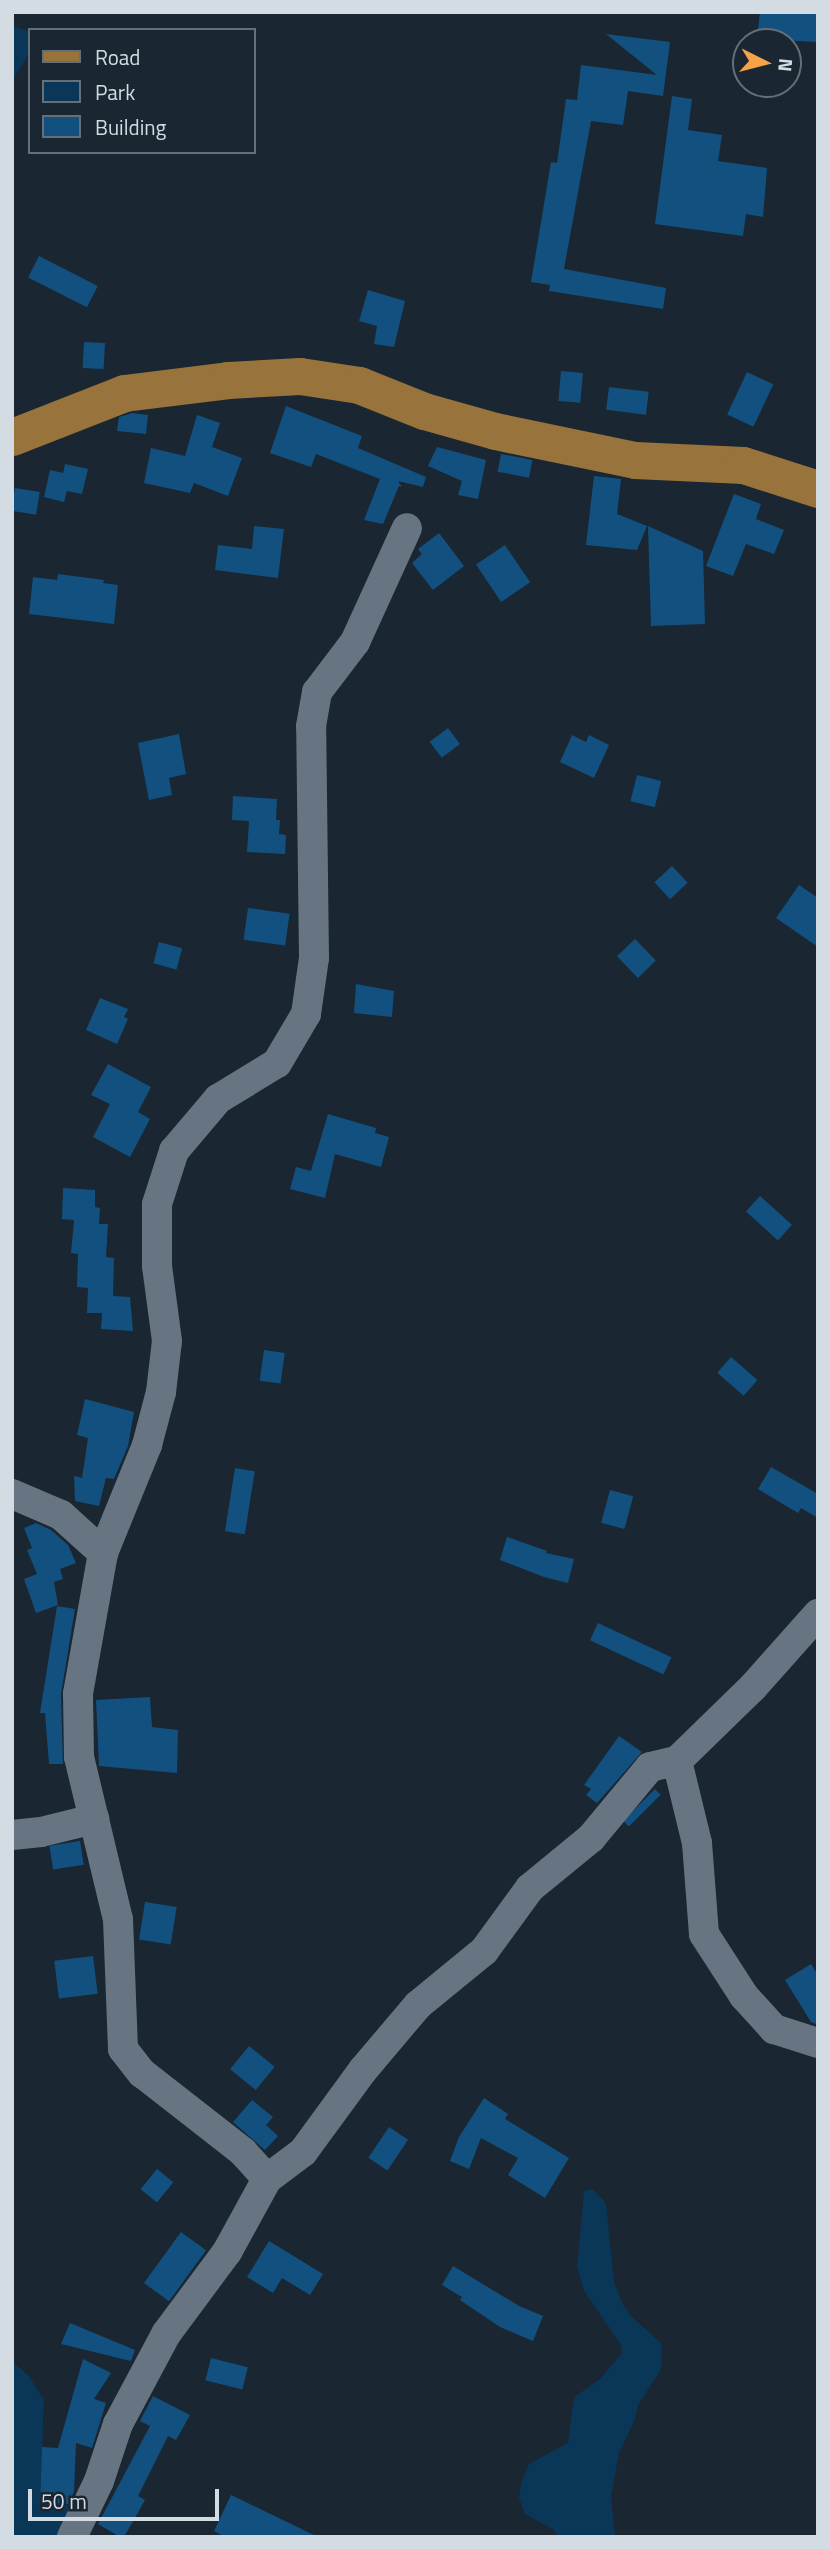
<!DOCTYPE html>
<html>
<head>
<meta charset="utf-8">
<style>
  body { margin:0 }
  #map { position:relative; width:830px; height:2549px; overflow:hidden; background:#1a2631; font-family:"Titillium Web",sans-serif }
  div>[style] { position:absolute }
  .green>* { inset:0; background:#0a3657 }
  .building>* { inset:0; background:#12517f; transform-origin:0 0 }
  .minor>* { height:30px; margin:-15px; padding:0 15px; transform-origin:15px; border-radius:15px; background:#677582 }
  .major>* { height:37px; margin:-18.5px; padding:0 18.5px; transform-origin:18.5px; border-radius:18.5px; background:#98733c }
  span { translate:-50% -50%; white-space:nowrap; text-align:center; line-height:1.15; -webkit-text-stroke:5px #1a2631; paint-order:stroke }
  .frame { position:absolute; inset:0; border:14px solid #d4dce3; pointer-events:none }
  .legend { position:absolute; left:28px; top:28px; width:228px; height:126px; box-sizing:border-box; background:#1a2631; border:2px solid #646f78; margin:0; padding:9px 12px; list-style:none; font-size:21px; color:#d4dce3 }
  .legend li { display:flex; align-items:center; gap:14px; height:35px }
  .legend b { width:35px; border:2px solid #646f78 }
  .north { position:absolute; left:732px; top:28px; width:70px; height:70px; box-sizing:border-box; background:#1a2631; border:2px solid #646f78; border-radius:50%; rotate:96deg; font-size:19px; font-weight:700; line-height:28px; text-align:center; color:#d4dce3 }
  .north::after { content:''; display:block; margin:auto; width:24px; height:32px; background:#f5a346; clip-path:polygon(50% 0,100% 100%,50% 72%,0 100%) }
  .scale { position:absolute; left:28px; top:2489px; width:191px; height:32px; box-sizing:border-box; border:4px solid #d4dce3; border-top:0; padding-left:9px; font-size:21px; line-height:24px; white-space:nowrap; color:#d4dce3; -webkit-text-stroke:5px #1a2631; paint-order:stroke }
</style>
</head>
<body>
<div id="map">
  <div class="green">
    <div style="clip-path:polygon(12px 26px,30px 31px,30px 52px,12px 81px)"></div>
    <div style="clip-path:polygon(593px 2189px,606px 2203px,614px 2282px,622px 2302px,630px 2315px,661px 2343px,662px 2357px,660px 2371px,638px 2405px,635px 2419px,619px 2453px,611px 2496px,615px 2537px,558px 2537px,554px 2530px,525px 2514px,519px 2498px,522px 2480px,529px 2464px,568px 2443px,574px 2397px,600px 2379px,622px 2353px,621px 2345px,584px 2291px,577px 2267px,584px 2191px)"></div>
    <div style="clip-path:polygon(12px 2361px,29px 2376px,44px 2400px,40px 2503px,74px 2505px,62px 2537px,12px 2537px)"></div>
  </div>
  <div class="building">
    <div style="clip-path:polygon(760px 12px,818px 12px,818px 42px,757px 39px)"></div>
    <div style="clip-path:polygon(606px 34px,670px 42px,663px 96px,628px 91px,623px 125px,591px 121px,564px 269px,666px 288px,663px 309px,549px 291px,550px 285px,531px 282px,551px 162px,557px 163px,566px 99px,577px 100px,581px 65px,657px 75px)"></div>
    <div style="clip-path:polygon(672px 96px,692px 99px,688px 130px,722px 135px,718px 161px,767px 168px,763px 217px,746px 214px,743px 236px,655px 224px)"></div>
    <div style="left:39px;top:256px;width:66px;height:24px;rotate:27deg"></div>
    <div style="clip-path:polygon(368px 290px,405px 301px,394px 347px,374px 344px,377px 326px,359px 321px)"></div>
    <div style="left:84px;top:342px;width:21px;height:26px;rotate:3deg"></div>
    <div style="left:561px;top:371px;width:22px;height:30px;rotate:5deg"></div>
    <div style="left:747px;top:372px;width:29px;height:47px;rotate:25deg"></div>
    <div style="left:609px;top:387px;width:40px;height:23px;rotate:7deg"></div>
    <div style="clip-path:polygon(286px 406px,362px 436px,358px 448px,426px 477px,423px 487px,398px 481px,402px 487px,399px 486px,383px 524px,364px 520px,380px 479px,316px 454px,311px 467px,270px 453px)"></div>
    <div style="clip-path:polygon(132px 413px,148px 415px,146px 434px,117px 431px,119px 417px)"></div>
    <div style="clip-path:polygon(197px 415px,220px 423px,212px 447px,242px 458px,228px 496px,194px 483px,190px 493px,144px 483px,151px 448px,185px 456px)"></div>
    <div style="clip-path:polygon(437px 447px,486px 460px,478px 499px,458px 495px,462px 481px,428px 466px)"></div>
    <div style="left:501px;top:454px;width:32px;height:18px;rotate:11deg"></div>
    <div style="clip-path:polygon(65px 464px,88px 469px,82px 494px,67px 491px,64px 502px,44px 497px,50px 470px,63px 473px)"></div>
    <div style="clip-path:polygon(594px 476px,621px 479px,617px 514px,647px 526px,637px 550px,586px 545px)"></div>
    <div style="left:15px;top:488px;width:25px;height:23px;rotate:9deg"></div>
    <div style="clip-path:polygon(734px 494px,761px 504px,756px 519px,784px 530px,774px 554px,746px 544px,733px 576px,706px 566px)"></div>
    <div style="clip-path:polygon(254px 526px,284px 529px,278px 578px,215px 570px,218px 545px,252px 549px)"></div>
    <div style="clip-path:polygon(648px 526px,703px 551px,705px 624px,651px 626px)"></div>
    <div style="clip-path:polygon(439px 533px,464px 566px,433px 590px,412px 563px,422px 554px,418px 549px)"></div>
    <div style="left:505px;top:545px;width:45px;height:35px;rotate:56deg"></div>
    <div style="clip-path:polygon(58px 574px,104px 580px,103px 583px,118px 585px,114px 624px,29px 614px,33px 577px,57px 580px)"></div>
    <div style="left:448px;top:728px;width:20px;height:23px;rotate:53deg"></div>
    <div style="clip-path:polygon(179px 734px,186px 774px,169px 778px,172px 795px,149px 800px,138px 743px)"></div>
    <div style="clip-path:polygon(572px 735px,586px 742px,589px 735px,609px 745px,594px 778px,560px 762px)"></div>
    <div style="left:637px;top:775px;width:25px;height:27px;rotate:14deg"></div>
    <div style="clip-path:polygon(233px 796px,277px 799px,276px 820px,280px 820px,279px 834px,286px 835px,285px 854px,247px 852px,249px 821px,232px 820px)"></div>
    <div style="left:672px;top:866px;width:23px;height:24px;rotate:47deg"></div>
    <div style="clip-path:polygon(799px 885px,818px 898px,818px 947px,776px 918px)"></div>
    <div style="left:248px;top:908px;width:42px;height:32px;rotate:8deg"></div>
    <div style="left:635px;top:939px;width:30px;height:25px;rotate:46deg"></div>
    <div style="left:159px;top:942px;width:24px;height:22px;rotate:15deg"></div>
    <div style="clip-path:polygon(356px 984px,394px 991px,392px 1017px,354px 1013px)"></div>
    <div style="clip-path:polygon(100px 998px,128px 1009px,124px 1017px,128px 1019px,117px 1044px,86px 1030px)"></div>
    <div style="clip-path:polygon(108px 1064px,151px 1087px,138px 1112px,150px 1119px,130px 1157px,93px 1137px,110px 1104px,91px 1095px)"></div>
    <div style="clip-path:polygon(328px 1114px,376px 1128px,375px 1133px,389px 1137px,381px 1167px,335px 1154px,325px 1198px,290px 1189px,296px 1167px,311px 1171px)"></div>
    <div style="clip-path:polygon(63px 1188px,95px 1190px,95px 1207px,100px 1208px,99px 1224px,108px 1224px,106px 1257px,114px 1258px,113px 1296px,130px 1297px,133px 1331px,101px 1329px,102px 1313px,87px 1313px,88px 1288px,77px 1287px,78px 1254px,71px 1253px,74px 1220px,62px 1219px)"></div>
    <div style="left:760px;top:1196px;width:43px;height:21px;rotate:42deg"></div>
    <div style="left:264px;top:1350px;width:21px;height:31px;rotate:8deg"></div>
    <div style="left:731px;top:1357px;width:35px;height:21px;rotate:41deg"></div>
    <div style="clip-path:polygon(85px 1399px,134px 1412px,128px 1446px,114px 1479px,106px 1478px,99px 1506px,75px 1501px,74px 1476px,82px 1478px,88px 1438px,77px 1435px)"></div>
    <div style="clip-path:polygon(771px 1467px,818px 1494px,818px 1518px,801px 1508px,798px 1513px,758px 1489px)"></div>
    <div style="left:235px;top:1468px;width:20px;height:64px;rotate:9deg"></div>
    <div style="left:610px;top:1490px;width:24px;height:34px;rotate:15deg"></div>
    <div style="clip-path:polygon(36px 1523px,51px 1530px,68px 1545px,76px 1563px,60px 1569px,63px 1579px,54px 1582px,58px 1605px,36px 1613px,24px 1579px,37px 1574px,27px 1550px,32px 1548px,24px 1528px)"></div>
    <div style="clip-path:polygon(507px 1537px,547px 1551px,546px 1553px,574px 1559px,568px 1583px,544px 1577px,500px 1560px)"></div>
    <div style="clip-path:polygon(57px 1606px,75px 1609px,61px 1694px,63px 1764px,49px 1764px,45px 1713px,40px 1713px)"></div>
    <div style="left:598px;top:1623px;width:81px;height:19px;rotate:25deg"></div>
    <div style="clip-path:polygon(150px 1697px,152px 1727px,178px 1730px,177px 1773px,99px 1766px,96px 1700px)"></div>
    <div style="clip-path:polygon(619px 1736px,642px 1752px,597px 1803px,586px 1795px,591px 1789px,584px 1785px)"></div>
    <div style="left:655px;top:1789px;width:8px;height:45px;rotate:45deg"></div>
    <div style="left:80px;top:1841px;width:24px;height:31px;rotate:81deg"></div>
    <div style="left:145px;top:1902px;width:32px;height:38px;rotate:9deg"></div>
    <div style="left:93px;top:1956px;width:38px;height:39px;rotate:83deg"></div>
    <div style="clip-path:polygon(811px 1964px,818px 1975px,818px 2025px,811px 2022px,785px 1980px)"></div>
    <div style="left:249px;top:2046px;width:33px;height:30px;rotate:39deg"></div>
    <div style="clip-path:polygon(484px 2098px,508px 2114px,505px 2119px,569px 2158px,545px 2198px,508px 2175px,518px 2158px,481px 2138px,469px 2169px,450px 2161px,459px 2137px)"></div>
    <div style="clip-path:polygon(252px 2100px,273px 2117px,266px 2125px,278px 2136px,265px 2150px,233px 2122px)"></div>
    <div style="left:389px;top:2127px;width:23px;height:37px;rotate:34deg"></div>
    <div style="left:157px;top:2169px;width:21px;height:26px;rotate:39deg"></div>
    <div style="left:181px;top:2232px;width:31px;height:63px;rotate:36deg"></div>
    <div style="clip-path:polygon(269px 2241px,323px 2274px,310px 2295px,282px 2278px,273px 2293px,247px 2277px)"></div>
    <div style="clip-path:polygon(453px 2266px,519px 2306px,543px 2316px,533px 2341px,500px 2327px,460px 2300px,462px 2297px,442px 2285px)"></div>
    <div style="clip-path:polygon(70px 2323px,135px 2350px,131px 2361px,61px 2344px)"></div>
    <div style="left:211px;top:2358px;width:38px;height:23px;rotate:14deg"></div>
    <div style="clip-path:polygon(83px 2359px,111px 2373px,94px 2399px,106px 2403px,102px 2416px,92px 2448px,76px 2443px,74px 2492px,68px 2504px,40px 2503px,42px 2447px,58px 2448px)"></div>
    <div style="clip-path:polygon(153px 2396px,190px 2415px,176px 2440px,168px 2436px,138px 2496px,145px 2500px,124px 2537px,120px 2537px,98px 2524px,150px 2426px,140px 2421px)"></div>
    <div style="clip-path:polygon(231px 2495px,318px 2537px,225px 2537px,214px 2531px)"></div>
  </div>
  <div class="minor">
    <div style="left:12px;top:1494px;width:53px;rotate:23.2deg"></div>
    <div style="left:61px;top:1515px;width:57px;rotate:42.1deg"></div>
    <div style="left:103px;top:1553px;width:143px;rotate:100.1deg"></div>
    <div style="left:78px;top:1694px;width:63px;rotate:89.1deg"></div>
    <div style="left:79px;top:1757px;width:167px;rotate:76.5deg"></div>
    <div style="left:118px;top:1919px;width:130px;rotate:87.8deg"></div>
    <div style="left:123px;top:2049px;width:31px;rotate:52deg"></div>
    <div style="left:142px;top:2073px;width:128px;rotate:38deg"></div>
    <div style="left:243px;top:2152px;width:36px;rotate:48deg"></div>
    <div style="left:103px;top:1553px;width:117px;rotate:-67.8deg"></div>
    <div style="left:147px;top:1445px;width:55px;rotate:-75.2deg"></div>
    <div style="left:161px;top:1392px;width:51px;rotate:-83.3deg"></div>
    <div style="left:167px;top:1341px;width:76px;rotate:-97.6deg"></div>
    <div style="left:157px;top:1266px;width:62px;rotate:-90deg"></div>
    <div style="left:157px;top:1204px;width:56px;rotate:-72.2deg"></div>
    <div style="left:174px;top:1151px;width:68px;rotate:-49.8deg"></div>
    <div style="left:218px;top:1099px;width:69px;rotate:-31.4deg"></div>
    <div style="left:277px;top:1063px;width:57px;rotate:-59.4deg"></div>
    <div style="left:306px;top:1014px;width:57px;rotate:-81.9deg"></div>
    <div style="left:314px;top:958px;width:232px;rotate:-90.7deg"></div>
    <div style="left:311px;top:726px;width:35px;rotate:-80deg"></div>
    <div style="left:317px;top:692px;width:63px;rotate:-52.8deg"></div>
    <div style="left:355px;top:642px;width:125px;rotate:-65.5deg"></div>
    <div style="left:677px;top:1761px;width:84px;rotate:76.3deg"></div>
    <div style="left:697px;top:1843px;width:91px;rotate:85.6deg"></div>
    <div style="left:704px;top:1934px;width:74px;rotate:57.2deg"></div>
    <div style="left:744px;top:1996px;width:45px;rotate:47.7deg"></div>
    <div style="left:774px;top:2029px;width:46px;rotate:17.7deg"></div>
    <div style="left:12px;top:1835px;width:29px;rotate:-6deg"></div>
    <div style="left:41px;top:1832px;width:55px;rotate:-13.8deg"></div>
    <div style="left:72px;top:2537px;width:62px;rotate:-64.3deg"></div>
    <div style="left:99px;top:2481px;width:60px;rotate:-71.6deg"></div>
    <div style="left:118px;top:2424px;width:102px;rotate:-61.9deg"></div>
    <div style="left:166px;top:2334px;width:102px;rotate:-53.4deg"></div>
    <div style="left:227px;top:2252px;width:83px;rotate:-61.3deg"></div>
    <div style="left:267px;top:2179px;width:45px;rotate:-36.9deg"></div>
    <div style="left:303px;top:2152px;width:102px;rotate:-53.8deg"></div>
    <div style="left:363px;top:2070px;width:85px;rotate:-49.8deg"></div>
    <div style="left:418px;top:2005px;width:85px;rotate:-39.3deg"></div>
    <div style="left:484px;top:1951px;width:78px;rotate:-53.9deg"></div>
    <div style="left:530px;top:1888px;width:79px;rotate:-39.3deg"></div>
    <div style="left:591px;top:1838px;width:92px;rotate:-50.3deg"></div>
    <div style="left:650px;top:1767px;width:28px;rotate:-13deg"></div>
    <div style="left:677px;top:1761px;width:106px;rotate:-44.2deg"></div>
    <div style="left:753px;top:1687px;width:98px;rotate:-48.3deg"></div>
  </div>
  <div class="major">
    <div style="left:12px;top:437px;width:120px;rotate:-21.4deg"></div>
    <div style="left:124px;top:393px;width:105px;rotate:-7.1deg"></div>
    <div style="left:228px;top:380px;width:72px;rotate:-3.2deg"></div>
    <div style="left:300px;top:376px;width:60px;rotate:8.7deg"></div>
    <div style="left:359px;top:385px;width:70px;rotate:21.8deg"></div>
    <div style="left:424px;top:411px;width:74px;rotate:15.7deg"></div>
    <div style="left:495px;top:431px;width:143px;rotate:11.7deg"></div>
    <div style="left:635px;top:460px;width:108px;rotate:2.7deg"></div>
    <div style="left:743px;top:465px;width:79px;rotate:17.7deg"></div>
  </div>
  <div class="frame"></div>
  <ul class="legend">
  <li><b style="height:9px;background:#98733c"></b>Road</li>
  <li><b style="height:19px;background:#0a3657"></b>Park</li>
  <li><b style="height:19px;background:#12517f"></b>Building</li>
  </ul>
  <div class="north">N</div>
  <div class="scale">50 m</div>
</div>
</body>
</html>
